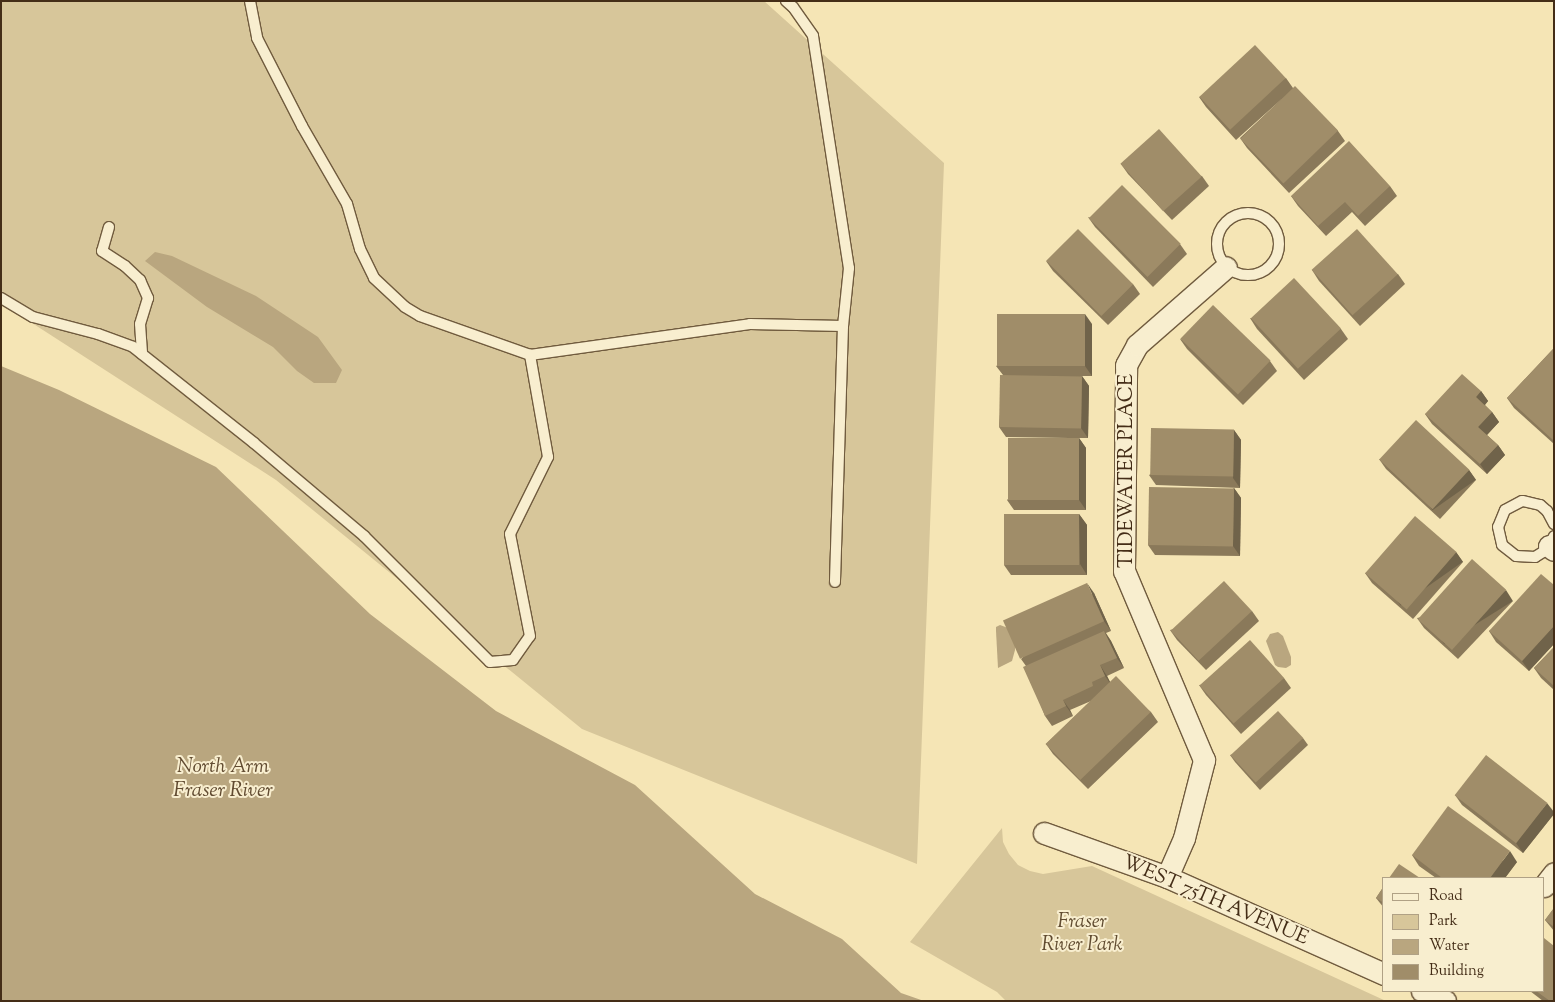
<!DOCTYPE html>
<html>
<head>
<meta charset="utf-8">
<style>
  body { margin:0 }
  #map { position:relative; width:1555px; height:1002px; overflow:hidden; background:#f5e5b5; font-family:"Sorts Mill Goudy",serif }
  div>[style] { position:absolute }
  .green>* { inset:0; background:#d7c69a }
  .water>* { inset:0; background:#b9a67f }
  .roads { filter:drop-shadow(1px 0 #705b3e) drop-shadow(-1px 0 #705b3e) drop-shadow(0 1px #705b3e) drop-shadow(0 -1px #705b3e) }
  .lane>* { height:10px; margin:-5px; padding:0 5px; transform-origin:5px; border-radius:5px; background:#f8eecf }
  .lane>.ring { margin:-5px; padding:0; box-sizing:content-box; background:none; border:10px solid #f8eecf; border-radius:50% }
  .street>* { height:21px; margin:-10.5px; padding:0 10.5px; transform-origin:10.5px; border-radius:10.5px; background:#f8eecf }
  .wall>* { inset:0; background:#8a795a }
  .shaded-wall>* { inset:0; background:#70634a; transform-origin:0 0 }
  .building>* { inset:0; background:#a08d69; transform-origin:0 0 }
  span { translate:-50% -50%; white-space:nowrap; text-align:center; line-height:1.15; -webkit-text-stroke:4px #f8eecf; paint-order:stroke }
  .street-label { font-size:20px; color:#442d17 }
  .park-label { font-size:20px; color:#614c31; font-style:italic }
  .water-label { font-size:21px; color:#614b31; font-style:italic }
  .frame { position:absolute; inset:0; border:2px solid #442d17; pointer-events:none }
  .legend { position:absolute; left:1382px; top:877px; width:162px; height:115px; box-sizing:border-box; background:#f8eecf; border:1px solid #b0a185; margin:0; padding:6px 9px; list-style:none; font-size:15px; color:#442d17 }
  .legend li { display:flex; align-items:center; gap:10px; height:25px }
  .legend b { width:25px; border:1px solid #b0a185 }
</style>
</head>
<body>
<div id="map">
  <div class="green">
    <div style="clip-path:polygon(1px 1px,764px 1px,944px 163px,917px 864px,582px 729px,276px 480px,1px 303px)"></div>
    <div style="clip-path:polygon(1002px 828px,1003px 842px,1009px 854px,1018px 865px,1030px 871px,1043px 874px,1092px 866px,1386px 1001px,1006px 1001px,997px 992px,910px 942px)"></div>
  </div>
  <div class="water">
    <div style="clip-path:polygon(155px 252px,172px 256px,256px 296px,318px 337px,342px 370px,336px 383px,314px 383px,297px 371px,273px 347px,207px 307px,145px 261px)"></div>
    <div style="clip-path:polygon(1px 366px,59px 390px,216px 467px,370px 614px,496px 711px,635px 785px,755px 894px,842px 939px,901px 993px,924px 1001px,1px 1001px)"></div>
    <div style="clip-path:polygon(1000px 625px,1008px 628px,1015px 644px,1015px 650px,1012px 661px,998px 668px,996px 631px,996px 627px)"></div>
    <div style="clip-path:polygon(1278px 632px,1283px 636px,1291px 657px,1291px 665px,1286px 668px,1278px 667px,1275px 665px,1266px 641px,1270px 634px)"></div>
  </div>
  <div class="roads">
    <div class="lane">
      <div style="left:250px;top:1px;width:38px;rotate:79deg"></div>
      <div style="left:257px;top:38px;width:99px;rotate:62.9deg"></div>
      <div style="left:302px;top:126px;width:90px;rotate:60deg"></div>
      <div style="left:347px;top:204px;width:47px;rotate:73.9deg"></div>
      <div style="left:360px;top:249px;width:32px;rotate:64deg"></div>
      <div style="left:374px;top:278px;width:42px;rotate:43.1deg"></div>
      <div style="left:405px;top:307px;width:17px;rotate:31deg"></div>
      <div style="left:420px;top:316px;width:117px;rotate:19.5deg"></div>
      <div style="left:530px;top:355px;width:222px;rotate:-8deg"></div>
      <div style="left:750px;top:324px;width:93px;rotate:1.2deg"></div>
      <div style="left:786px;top:1px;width:9px;rotate:41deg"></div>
      <div style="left:793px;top:7px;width:35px;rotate:55deg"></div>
      <div style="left:813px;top:36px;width:235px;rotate:81.2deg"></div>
      <div style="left:849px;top:268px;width:58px;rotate:95.9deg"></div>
      <div style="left:843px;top:326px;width:256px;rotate:91.8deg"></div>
      <div class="ring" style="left:1217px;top:213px;width:52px;height:52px"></div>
      <div style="left:109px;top:227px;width:25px;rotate:106deg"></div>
      <div style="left:102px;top:251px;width:27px;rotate:33deg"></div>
      <div style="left:125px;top:266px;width:21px;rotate:43deg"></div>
      <div style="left:140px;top:280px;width:20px;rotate:66deg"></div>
      <div style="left:148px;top:298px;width:27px;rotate:107deg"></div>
      <div style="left:140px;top:324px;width:30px;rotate:86deg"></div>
      <div style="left:1px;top:298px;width:37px;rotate:31deg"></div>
      <div style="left:33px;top:317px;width:67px;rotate:14.7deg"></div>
      <div style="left:98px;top:334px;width:37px;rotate:20deg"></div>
      <div style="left:133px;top:347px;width:154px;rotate:38.4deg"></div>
      <div style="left:254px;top:443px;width:144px;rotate:40.2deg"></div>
      <div style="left:364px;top:536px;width:178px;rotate:45deg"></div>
      <div style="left:490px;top:662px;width:23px;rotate:-5deg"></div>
      <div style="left:513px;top:660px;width:29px;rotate:-55deg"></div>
      <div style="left:530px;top:636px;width:104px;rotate:-101.1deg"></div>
      <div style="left:510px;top:534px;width:86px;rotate:-63.7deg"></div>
      <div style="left:548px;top:457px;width:104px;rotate:-100deg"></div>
      <div style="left:1554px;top:524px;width:15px;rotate:-118deg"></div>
      <div style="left:1547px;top:511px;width:9px;rotate:-139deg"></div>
      <div style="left:1540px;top:505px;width:18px;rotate:-167deg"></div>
      <div style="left:1522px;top:501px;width:19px;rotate:152deg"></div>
      <div style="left:1505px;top:510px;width:18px;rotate:112deg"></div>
      <div style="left:1498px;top:527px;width:18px;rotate:77deg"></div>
      <div style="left:1502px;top:545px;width:18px;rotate:38deg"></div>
      <div style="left:1516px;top:556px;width:19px;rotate:3deg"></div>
      <div style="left:1535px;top:557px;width:9px;rotate:-32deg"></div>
      <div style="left:1543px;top:552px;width:8px;rotate:-45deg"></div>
      <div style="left:1549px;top:546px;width:11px;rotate:-63deg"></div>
    </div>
    <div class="street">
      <div style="left:1549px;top:546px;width:6px;rotate:39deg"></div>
      <div style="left:1044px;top:833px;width:131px;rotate:19.7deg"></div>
      <div style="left:1167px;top:877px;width:238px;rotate:24.1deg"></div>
      <div style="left:1167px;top:877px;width:43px;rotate:-66.4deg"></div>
      <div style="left:1184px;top:838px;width:81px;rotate:-75.6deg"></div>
      <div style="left:1204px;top:760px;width:205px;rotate:-112.9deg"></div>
      <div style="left:1124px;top:571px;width:206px;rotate:-89.4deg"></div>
      <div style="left:1126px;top:365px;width:23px;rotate:-61deg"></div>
      <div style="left:1137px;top:345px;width:118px;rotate:-41.2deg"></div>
      <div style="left:1544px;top:886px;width:16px;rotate:-52deg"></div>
      <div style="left:1422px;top:991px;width:25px;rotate:23deg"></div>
    </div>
  </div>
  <div class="wall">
    <div style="clip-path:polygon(1286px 78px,1293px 88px,1338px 131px,1345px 141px,1289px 193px,1247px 148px,1240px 138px,1285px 96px,1236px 140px,1206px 107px,1199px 97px)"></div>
    <div style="clip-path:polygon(1121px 164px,1202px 176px,1209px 186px,1172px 220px,1128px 174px)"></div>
    <div style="clip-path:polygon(1390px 186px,1397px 196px,1365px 226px,1352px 212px,1326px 236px,1298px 206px,1291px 196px)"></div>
    <div style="clip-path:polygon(1088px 217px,1180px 244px,1187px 254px,1153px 287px,1095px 227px)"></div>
    <div style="clip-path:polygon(1046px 261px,1133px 284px,1140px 294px,1108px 325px,1053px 271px)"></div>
    <div style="clip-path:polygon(1312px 270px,1398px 274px,1405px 284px,1360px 326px,1319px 281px)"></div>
    <div style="clip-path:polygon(1250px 318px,1341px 329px,1348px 339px,1304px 380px,1257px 329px)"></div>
    <div style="clip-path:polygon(1092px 324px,1092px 376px,1082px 376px,1089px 386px,1088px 438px,1079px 438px,1086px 448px,1086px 510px,1014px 510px,1007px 500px,1069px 438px,1006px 437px,999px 427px,1003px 375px,996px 366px)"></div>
    <div style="clip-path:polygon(1180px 339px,1270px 361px,1277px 371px,1243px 405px,1187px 349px)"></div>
    <div style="clip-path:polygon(1554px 348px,1554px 444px,1514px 408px,1507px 398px)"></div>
    <div style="clip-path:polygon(1481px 391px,1488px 401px,1485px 405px,1492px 412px,1499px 422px,1487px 435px,1498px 445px,1505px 455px,1487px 474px,1432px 424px,1425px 414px)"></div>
    <div style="clip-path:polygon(1234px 430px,1241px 440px,1240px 488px,1156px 485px,1149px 475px)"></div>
    <div style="clip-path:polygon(1379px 459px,1469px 470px,1476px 480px,1440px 519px,1386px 469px)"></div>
    <div style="clip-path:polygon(1234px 488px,1241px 498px,1240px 556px,1155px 555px,1148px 545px)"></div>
    <div style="clip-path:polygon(1079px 514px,1087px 525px,1087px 575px,1011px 575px,1004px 565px)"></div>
    <div style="clip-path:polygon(1456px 552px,1463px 562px,1413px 619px,1372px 583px,1365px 573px)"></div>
    <div style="clip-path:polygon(1554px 585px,1554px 644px,1529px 671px,1496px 642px,1489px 631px)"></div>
    <div style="clip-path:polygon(1094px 593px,1111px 631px,1106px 633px,1111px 641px,1124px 668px,1107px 676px,1110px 682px,1151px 712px,1158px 722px,1088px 789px,1053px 754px,1046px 744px,1091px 701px,1070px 710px,1073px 716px,1052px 726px,1045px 716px,1026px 666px,1021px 659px)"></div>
    <div style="clip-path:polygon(1513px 601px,1458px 659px,1424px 628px,1417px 618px)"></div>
    <div style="clip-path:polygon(1252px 611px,1259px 621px,1206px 670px,1177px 640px,1170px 630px)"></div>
    <div style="clip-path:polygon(1554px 647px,1554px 690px,1541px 678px,1534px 668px)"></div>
    <div style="clip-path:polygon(1284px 678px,1291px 688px,1241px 734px,1206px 695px,1199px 685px)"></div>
    <div style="clip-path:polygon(1303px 738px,1308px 745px,1260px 790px,1235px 762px,1230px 755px)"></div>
    <div style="clip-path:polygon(1455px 795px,1554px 812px,1554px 814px,1523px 853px,1462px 805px)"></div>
    <div style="clip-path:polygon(1412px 855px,1517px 862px,1505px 878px,1436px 878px,1419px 866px)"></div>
    <div style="clip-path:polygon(1384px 886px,1384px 908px,1376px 898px)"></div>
    <div style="clip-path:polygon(1554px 908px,1554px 931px,1545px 920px)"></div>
    <div style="clip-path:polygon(1530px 991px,1544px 991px,1554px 1001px,1543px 1001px)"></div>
  </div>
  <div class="shaded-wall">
    <div style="clip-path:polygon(1085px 314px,1092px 324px,1092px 376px,1085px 366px)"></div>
    <div style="clip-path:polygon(1082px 376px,1089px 386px,1088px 438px,1081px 428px)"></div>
    <div style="clip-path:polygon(1481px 391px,1488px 401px,1483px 407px,1476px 397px)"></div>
    <div style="clip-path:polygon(1492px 412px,1499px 422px,1485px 437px,1478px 427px)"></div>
    <div style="clip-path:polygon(1234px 430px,1241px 440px,1240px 488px,1233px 478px)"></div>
    <div style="clip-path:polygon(1079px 438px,1086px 448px,1086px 510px,1079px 500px)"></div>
    <div style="clip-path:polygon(1498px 445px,1505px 455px,1487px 474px,1480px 464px)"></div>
    <div style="left:1469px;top:470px;width:12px;height:53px;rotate:55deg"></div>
    <div style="clip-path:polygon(1234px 488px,1241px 498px,1240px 556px,1233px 546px)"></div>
    <div style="clip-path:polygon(1079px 514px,1087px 525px,1087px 575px,1080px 564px)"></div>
    <div style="left:1456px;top:552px;width:12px;height:76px;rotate:55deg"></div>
    <div style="clip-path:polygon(1087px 583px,1094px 593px,1111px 631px,1104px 621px)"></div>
    <div style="left:1506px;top:590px;width:13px;height:81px;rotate:58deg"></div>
    <div style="clip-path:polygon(1554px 626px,1554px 644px,1529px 671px,1522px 661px)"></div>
    <div style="clip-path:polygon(1104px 631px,1111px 641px,1124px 668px,1117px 658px)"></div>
    <div style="clip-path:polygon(1100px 665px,1107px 676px,1112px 686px,1105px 676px)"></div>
    <div style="clip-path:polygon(1063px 700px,1070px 710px,1073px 716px,1066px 706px)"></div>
    <div style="clip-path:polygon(1547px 803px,1554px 812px,1554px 814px,1523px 853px,1516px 843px)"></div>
    <div style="clip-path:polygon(1510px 851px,1517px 862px,1505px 878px,1490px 878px)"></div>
  </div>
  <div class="building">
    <div style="left:1255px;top:45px;width:45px;height:76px;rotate:47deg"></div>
    <div style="left:1295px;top:86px;width:62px;height:76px;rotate:46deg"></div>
    <div style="left:1159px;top:129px;width:64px;height:52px;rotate:48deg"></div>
    <div style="clip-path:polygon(1349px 141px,1390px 186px,1358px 216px,1345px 202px,1318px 226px,1291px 196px)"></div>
    <div style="left:1122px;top:185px;width:83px;height:47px;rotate:45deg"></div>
    <div style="left:1078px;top:229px;width:78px;height:45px;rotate:45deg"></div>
    <div style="left:1357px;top:229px;width:61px;height:61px;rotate:48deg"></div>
    <div style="left:1294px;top:278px;width:69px;height:59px;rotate:47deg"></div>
    <div style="left:1213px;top:305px;width:80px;height:47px;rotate:44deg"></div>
    <div style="left:997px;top:314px;width:88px;height:52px"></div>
    <div style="clip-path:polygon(1554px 348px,1554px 440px,1553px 440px,1507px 398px)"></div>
    <div style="clip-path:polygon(1462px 374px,1481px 391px,1476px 397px,1492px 412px,1478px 427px,1498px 445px,1480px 464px,1425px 414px)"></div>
    <div style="left:1000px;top:375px;width:82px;height:52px;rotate:1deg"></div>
    <div style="left:1416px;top:420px;width:73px;height:54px;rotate:43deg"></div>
    <div style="left:1151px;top:428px;width:83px;height:47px;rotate:1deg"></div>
    <div style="left:1008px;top:438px;width:71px;height:62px"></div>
    <div style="left:1149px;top:487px;width:85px;height:58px;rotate:1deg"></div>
    <div style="left:1004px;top:514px;width:75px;height:51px"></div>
    <div style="left:1415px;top:516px;width:55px;height:76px;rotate:41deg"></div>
    <div style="left:1472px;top:559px;width:46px;height:81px;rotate:42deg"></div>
    <div style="clip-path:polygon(1541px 574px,1554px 585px,1554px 626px,1522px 661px,1489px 631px)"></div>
    <div style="left:1224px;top:581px;width:41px;height:73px;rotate:47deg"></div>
    <div style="left:1087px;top:583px;width:42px;height:92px;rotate:66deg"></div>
    <div style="clip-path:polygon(1104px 631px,1117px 658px,1100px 665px,1105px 676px,1092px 682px,1093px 686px,1063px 700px,1066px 706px,1045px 716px,1023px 667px)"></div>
    <div style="left:1250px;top:640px;width:51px;height:68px;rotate:48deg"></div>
    <div style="clip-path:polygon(1554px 647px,1554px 686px,1534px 668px)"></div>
    <div style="left:1116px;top:676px;width:50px;height:98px;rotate:46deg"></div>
    <div style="left:1278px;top:711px;width:37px;height:65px;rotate:47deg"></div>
    <div style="left:1486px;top:755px;width:78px;height:51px;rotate:38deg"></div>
    <div style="clip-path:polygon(1448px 806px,1510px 851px,1490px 878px,1442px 878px,1412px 855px)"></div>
    <div style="clip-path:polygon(1399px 864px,1420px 878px,1389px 878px)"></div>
    <div style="clip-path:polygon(1384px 886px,1384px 903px,1376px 898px)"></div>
    <div style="clip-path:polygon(1554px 908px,1554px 927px,1545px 920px)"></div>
    <div style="clip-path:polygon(1544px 938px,1554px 946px,1554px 1001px,1550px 1001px,1536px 991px,1544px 991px)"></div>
  </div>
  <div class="street-label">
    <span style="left:1127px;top:471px;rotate:-90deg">TIDEWATER PLACE</span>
    <span style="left:1215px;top:901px;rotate:23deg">WEST 75TH AVENUE</span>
  </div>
  <div class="park-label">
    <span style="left:1082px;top:934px">Fraser<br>River Park</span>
  </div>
  <div class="water-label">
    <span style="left:223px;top:779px">North Arm<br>Fraser River</span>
  </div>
  <div class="frame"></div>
  <ul class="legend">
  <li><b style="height:6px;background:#f8eecf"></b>Road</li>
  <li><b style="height:14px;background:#d7c69a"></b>Park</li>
  <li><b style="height:14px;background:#b9a67f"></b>Water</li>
  <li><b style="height:14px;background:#a08d69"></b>Building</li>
  </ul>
</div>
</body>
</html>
